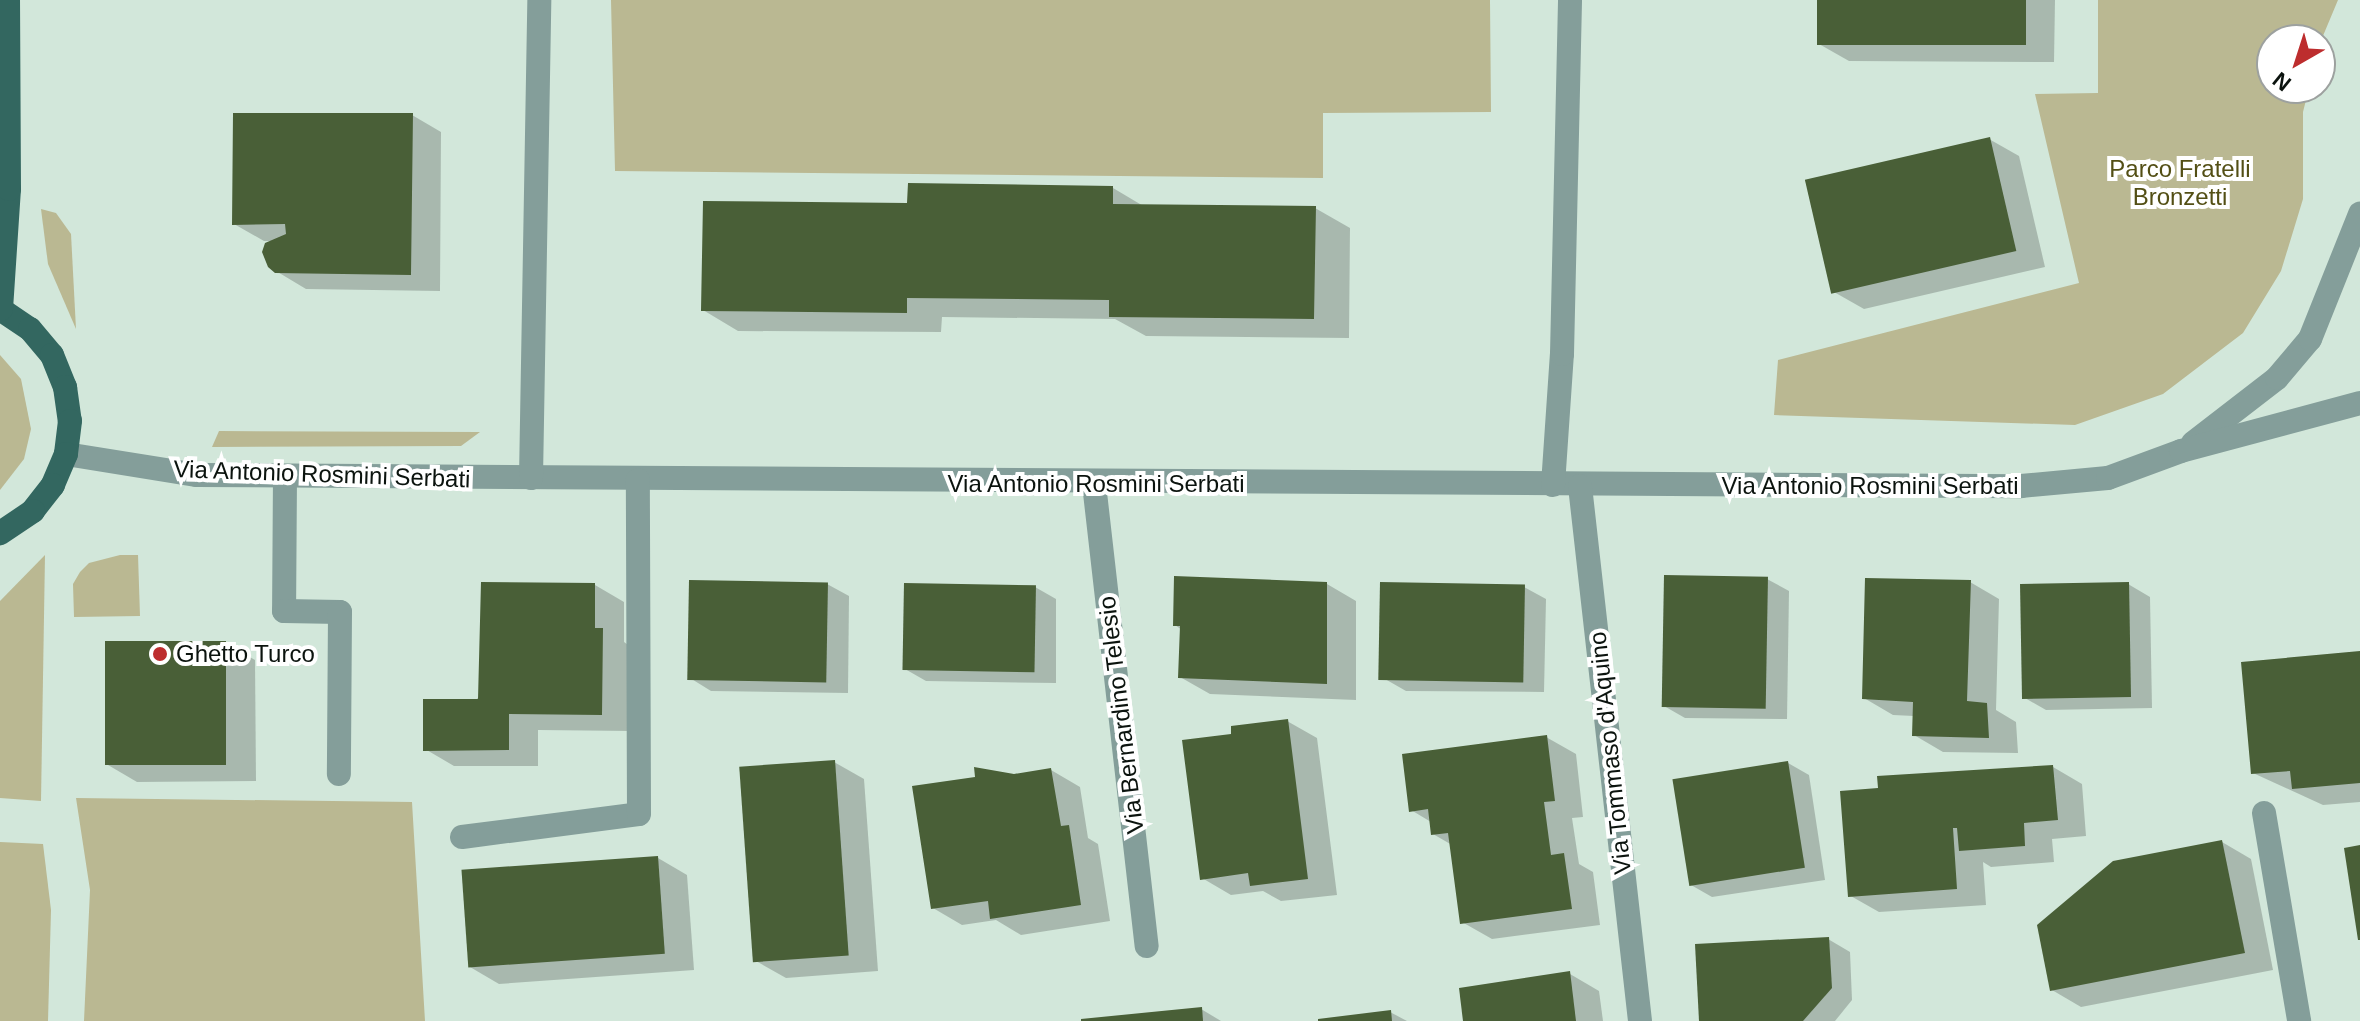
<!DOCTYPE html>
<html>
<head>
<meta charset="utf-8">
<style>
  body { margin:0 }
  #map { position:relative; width:2360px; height:1021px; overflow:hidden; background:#d2e7da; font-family:Helvetica,sans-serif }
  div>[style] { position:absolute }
  .green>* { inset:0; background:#bab892 }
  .shadow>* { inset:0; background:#0003 }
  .building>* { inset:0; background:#495f37; transform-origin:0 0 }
  .minor>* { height:24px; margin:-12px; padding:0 12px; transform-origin:12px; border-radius:12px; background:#849e9a }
  .major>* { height:24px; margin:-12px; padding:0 12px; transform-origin:12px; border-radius:12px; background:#336760 }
  .dots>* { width:22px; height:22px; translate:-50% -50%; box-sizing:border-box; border:4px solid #fff; border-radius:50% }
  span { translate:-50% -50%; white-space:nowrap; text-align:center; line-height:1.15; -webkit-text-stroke:8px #fff; paint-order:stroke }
  .park-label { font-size:24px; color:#534f15 }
  .street-label { font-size:24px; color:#0b130e }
  .poi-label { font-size:24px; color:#0b130e }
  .left { translate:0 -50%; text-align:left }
  .north { position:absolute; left:2256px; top:24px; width:80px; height:80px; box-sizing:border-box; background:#fff; border:2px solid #9da19f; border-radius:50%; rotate:219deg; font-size:22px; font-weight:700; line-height:32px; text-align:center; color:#0b130e }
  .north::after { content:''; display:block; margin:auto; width:28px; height:36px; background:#bd2d2e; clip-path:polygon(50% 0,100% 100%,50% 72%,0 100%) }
</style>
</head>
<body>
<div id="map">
  <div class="green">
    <div style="clip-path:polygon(611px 0,1490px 0,1491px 112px,1323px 113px,1323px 178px,615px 171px)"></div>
    <div style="clip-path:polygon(2098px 0,2338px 0,2320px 43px,2272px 40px,2272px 88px,2309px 88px,2303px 112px,2303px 199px,2281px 271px,2243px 333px,2163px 394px,2075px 425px,1774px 415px,1778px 360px,2079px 283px,2035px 94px,2098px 93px)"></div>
    <div style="clip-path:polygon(41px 209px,56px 213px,71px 234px,76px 329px,48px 264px)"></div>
    <div style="clip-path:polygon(0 355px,21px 379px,31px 429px,24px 459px,0 490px)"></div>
    <div style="clip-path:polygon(219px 431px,220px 431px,480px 432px,461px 446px,212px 447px)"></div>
    <div style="clip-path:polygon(45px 555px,41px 801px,0 798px,0 601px)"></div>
    <div style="clip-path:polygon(120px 555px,138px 555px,140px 616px,74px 617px,73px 584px,80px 572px,89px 563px)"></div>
    <div style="clip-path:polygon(76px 798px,412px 802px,425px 1021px,84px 1021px,90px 890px)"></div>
    <div style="clip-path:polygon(0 842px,43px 844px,51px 910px,48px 1021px,0 1021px)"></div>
  </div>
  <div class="shadow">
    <div style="clip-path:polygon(1819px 0,2055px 0,2054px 62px,1849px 61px,1819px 44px)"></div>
    <div style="clip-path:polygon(412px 115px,441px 132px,440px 291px,306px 289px,276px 271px,276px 241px,264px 241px,234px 224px)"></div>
    <div style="clip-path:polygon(1989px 139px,2019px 156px,2045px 267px,1864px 309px,1834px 292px)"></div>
    <div style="clip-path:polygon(1113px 188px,1145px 207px,1315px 208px,1350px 228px,1349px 338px,1146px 336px,1115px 319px,942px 317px,941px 332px,738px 331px,703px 310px)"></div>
    <div style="clip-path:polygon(1767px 579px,1789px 591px,1787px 719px,1685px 718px,1664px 706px)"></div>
    <div style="clip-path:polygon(1970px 582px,1999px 599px,1996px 710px,2016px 722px,2018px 753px,1943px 752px,1914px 735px,1914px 716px,1893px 715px,1864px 698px)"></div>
    <div style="clip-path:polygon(827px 584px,849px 596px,848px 693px,711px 691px,690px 678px)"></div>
    <div style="clip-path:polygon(1327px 584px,1356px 601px,1356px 700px,1210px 694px,1180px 677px,1182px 630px,1175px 625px)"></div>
    <div style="clip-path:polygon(1382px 584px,1524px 587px,1546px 599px,1544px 692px,1406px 691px,1385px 679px)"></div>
    <div style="clip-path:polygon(2128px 584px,2150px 597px,2152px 708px,2046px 710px,2025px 698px)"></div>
    <div style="clip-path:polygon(595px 585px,624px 602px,624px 642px,631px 647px,631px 731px,538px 730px,538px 766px,454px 766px,425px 749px)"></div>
    <div style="clip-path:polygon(1035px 587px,1056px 599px,1056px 683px,926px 681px,905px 669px)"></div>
    <div style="clip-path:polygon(225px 643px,255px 660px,256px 781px,137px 782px,108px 765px)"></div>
    <div style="clip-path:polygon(2360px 653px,2360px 802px,2323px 805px,2253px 773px)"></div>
    <div style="clip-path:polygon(1287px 721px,1317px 738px,1337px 895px,1281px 901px,1263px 891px,1231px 895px,1202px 878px)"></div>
    <div style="clip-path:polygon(1546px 737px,1576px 754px,1583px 817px,1572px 818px,1579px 864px,1593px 872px,1600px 925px,1492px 939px,1462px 922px,1452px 845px,1433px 834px,1431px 822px,1411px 810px)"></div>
    <div style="clip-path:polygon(834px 762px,864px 779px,878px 971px,786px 978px,756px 961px)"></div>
    <div style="clip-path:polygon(1788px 763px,1809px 775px,1825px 880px,1712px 897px,1691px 885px)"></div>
    <div style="clip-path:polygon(2053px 767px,2082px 784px,2086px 836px,2052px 839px,2054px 862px,1991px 867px,1983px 862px,1986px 905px,1879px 912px,1849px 895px,1843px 793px)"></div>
    <div style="clip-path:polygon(1051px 770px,1080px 787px,1088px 838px,1098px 844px,1110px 921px,1021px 935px,996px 920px,962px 925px,933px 908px,1014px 776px)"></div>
    <div style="clip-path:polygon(2222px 842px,2251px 859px,2273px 970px,2081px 1007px,2052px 990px)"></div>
    <div style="clip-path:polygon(658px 858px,687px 875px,694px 970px,499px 984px,470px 967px)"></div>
    <div style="clip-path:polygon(1828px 939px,1850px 952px,1852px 1000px,1835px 1021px,1701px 1021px)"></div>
    <div style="clip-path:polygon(1570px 974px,1599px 991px,1603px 1021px,1465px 1021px)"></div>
    <div style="clip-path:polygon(1201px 1009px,1221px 1021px,1080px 1021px)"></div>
    <div style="clip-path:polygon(1390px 1012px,1407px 1021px,1319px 1021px)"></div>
  </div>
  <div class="building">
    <div style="left:1817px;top:0;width:209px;height:45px"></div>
    <div style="clip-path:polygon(233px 113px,413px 113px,411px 275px,275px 273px,268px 267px,262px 252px,265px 243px,286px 234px,285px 224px,232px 225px)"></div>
    <div style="left:1990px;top:137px;width:117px;height:190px;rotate:77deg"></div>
    <div style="clip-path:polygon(908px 183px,1113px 186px,1113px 204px,1316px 206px,1314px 319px,1109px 317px,1109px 300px,907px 298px,907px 313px,701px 311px,703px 201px,907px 203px)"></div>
    <div style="left:1664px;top:575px;width:104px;height:132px;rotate:1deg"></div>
    <div style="clip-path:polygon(1174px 576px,1327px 582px,1327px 684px,1178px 678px,1180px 626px,1173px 626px)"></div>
    <div style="clip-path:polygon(1865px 578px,1971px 580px,1967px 701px,1987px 703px,1989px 738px,1912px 736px,1913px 702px,1862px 699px)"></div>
    <div style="left:689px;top:580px;width:139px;height:100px;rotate:1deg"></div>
    <div style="clip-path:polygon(481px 582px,595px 583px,595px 628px,603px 628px,602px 715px,509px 714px,509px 750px,423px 751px,423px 699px,478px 699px)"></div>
    <div style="left:1380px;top:582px;width:145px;height:98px;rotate:1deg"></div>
    <div style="left:2129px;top:582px;width:115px;height:109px;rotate:89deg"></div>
    <div style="left:904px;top:583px;width:132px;height:87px;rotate:1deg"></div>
    <div style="left:226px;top:641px;width:124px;height:121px;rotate:90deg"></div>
    <div style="clip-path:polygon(2360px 651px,2360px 783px,2292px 789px,2290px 771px,2251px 774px,2241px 662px)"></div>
    <div style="clip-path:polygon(1288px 719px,1308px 879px,1250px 886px,1248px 873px,1200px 880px,1182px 740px,1231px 734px,1231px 726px)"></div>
    <div style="clip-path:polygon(1547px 735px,1555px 801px,1544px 802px,1551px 855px,1564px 853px,1572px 909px,1460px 924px,1448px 833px,1431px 835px,1428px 809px,1409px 812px,1402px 754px)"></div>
    <div style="left:835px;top:760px;width:196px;height:96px;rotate:86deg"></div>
    <div style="left:1788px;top:761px;width:108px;height:117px;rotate:81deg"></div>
    <div style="clip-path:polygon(2053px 765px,2058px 820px,2024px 823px,2025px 846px,1959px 851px,1957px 828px,1953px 828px,1957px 889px,1848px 897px,1840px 791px,1878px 788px,1877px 776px)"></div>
    <div style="clip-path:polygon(974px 767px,1014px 774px,1051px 768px,1061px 826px,1069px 825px,1081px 905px,990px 919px,988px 901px,931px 909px,912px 786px,975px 777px)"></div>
    <div style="clip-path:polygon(2222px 840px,2245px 953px,2050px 991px,2037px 925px,2113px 861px)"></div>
    <div style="clip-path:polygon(2360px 845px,2360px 940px,2358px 940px,2344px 848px)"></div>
    <div style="left:658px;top:856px;width:98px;height:197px;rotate:86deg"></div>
    <div style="clip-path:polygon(1829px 937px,1832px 988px,1803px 1021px,1699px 1021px,1695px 944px)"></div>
    <div style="clip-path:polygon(1570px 971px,1576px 1021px,1463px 1021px,1459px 988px)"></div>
    <div style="clip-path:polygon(1202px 1007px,1203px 1021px,1081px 1021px,1081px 1019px)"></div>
    <div style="clip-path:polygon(1391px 1010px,1392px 1021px,1318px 1021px,1318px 1019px)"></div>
  </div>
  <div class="minor">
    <div style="left:2193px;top:443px;width:106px;rotate:-37.7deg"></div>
    <div style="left:2277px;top:378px;width:51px;rotate:-49.8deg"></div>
    <div style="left:2310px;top:339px;width:135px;rotate:-68.2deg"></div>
    <div style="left:66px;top:454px;width:133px;rotate:9.1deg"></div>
    <div style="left:197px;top:475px;width:1824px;rotate:0.35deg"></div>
    <div style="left:2021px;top:486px;width:87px;rotate:-5.3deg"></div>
    <div style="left:2108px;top:478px;width:78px;rotate:-20.3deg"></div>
    <div style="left:2181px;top:451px;width:185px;rotate:-15deg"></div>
    <div style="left:285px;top:476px;width:135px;rotate:90.4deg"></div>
    <div style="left:284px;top:611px;width:56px;rotate:1deg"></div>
    <div style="left:340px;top:612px;width:162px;rotate:90.4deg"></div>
    <div style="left:531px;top:478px;width:478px;rotate:-89deg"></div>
    <div style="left:1094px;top:484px;width:465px;rotate:83.5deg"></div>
    <div style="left:1553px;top:485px;width:131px;rotate:-86.1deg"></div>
    <div style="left:1562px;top:354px;width:354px;rotate:-88.7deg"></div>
    <div style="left:1580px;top:486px;width:538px;rotate:83.6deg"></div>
    <div style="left:2264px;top:813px;width:211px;rotate:80.4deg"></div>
    <div style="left:462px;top:837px;width:178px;rotate:-7.4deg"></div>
    <div style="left:639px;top:814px;width:334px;rotate:-90.2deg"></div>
  </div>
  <div class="major">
    <div style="left:0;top:309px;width:36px;rotate:34deg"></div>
    <div style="left:30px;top:329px;width:34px;rotate:50deg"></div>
    <div style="left:52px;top:355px;width:35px;rotate:68deg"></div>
    <div style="left:65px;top:387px;width:34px;rotate:82deg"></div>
    <div style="left:70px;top:421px;width:33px;rotate:97deg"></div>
    <div style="left:66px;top:454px;width:34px;rotate:113deg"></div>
    <div style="left:53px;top:485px;width:33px;rotate:128deg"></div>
    <div style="left:33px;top:511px;width:40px;rotate:146deg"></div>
    <div style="left:1px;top:309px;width:120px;rotate:-86.2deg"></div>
    <div style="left:9px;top:189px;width:189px;rotate:-90.3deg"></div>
  </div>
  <div class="dots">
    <div style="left:160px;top:654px;background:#bd2d2e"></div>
  </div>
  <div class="park-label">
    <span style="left:2180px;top:183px">Parco Fratelli<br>Bronzetti</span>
  </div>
  <div class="street-label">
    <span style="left:322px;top:474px;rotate:2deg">Via Antonio Rosmini Serbati</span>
    <span style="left:1096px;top:484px">Via Antonio Rosmini Serbati</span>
    <span style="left:1870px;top:486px">Via Antonio Rosmini Serbati</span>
    <span style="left:1121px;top:715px;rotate:-97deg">Via Bernardino Telesio</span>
    <span style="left:1610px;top:753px;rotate:-96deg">Via Tommaso d'Aquino</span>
  </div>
  <div class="poi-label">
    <span class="left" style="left:176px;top:654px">Ghetto Turco</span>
  </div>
  <div class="north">N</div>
</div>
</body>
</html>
